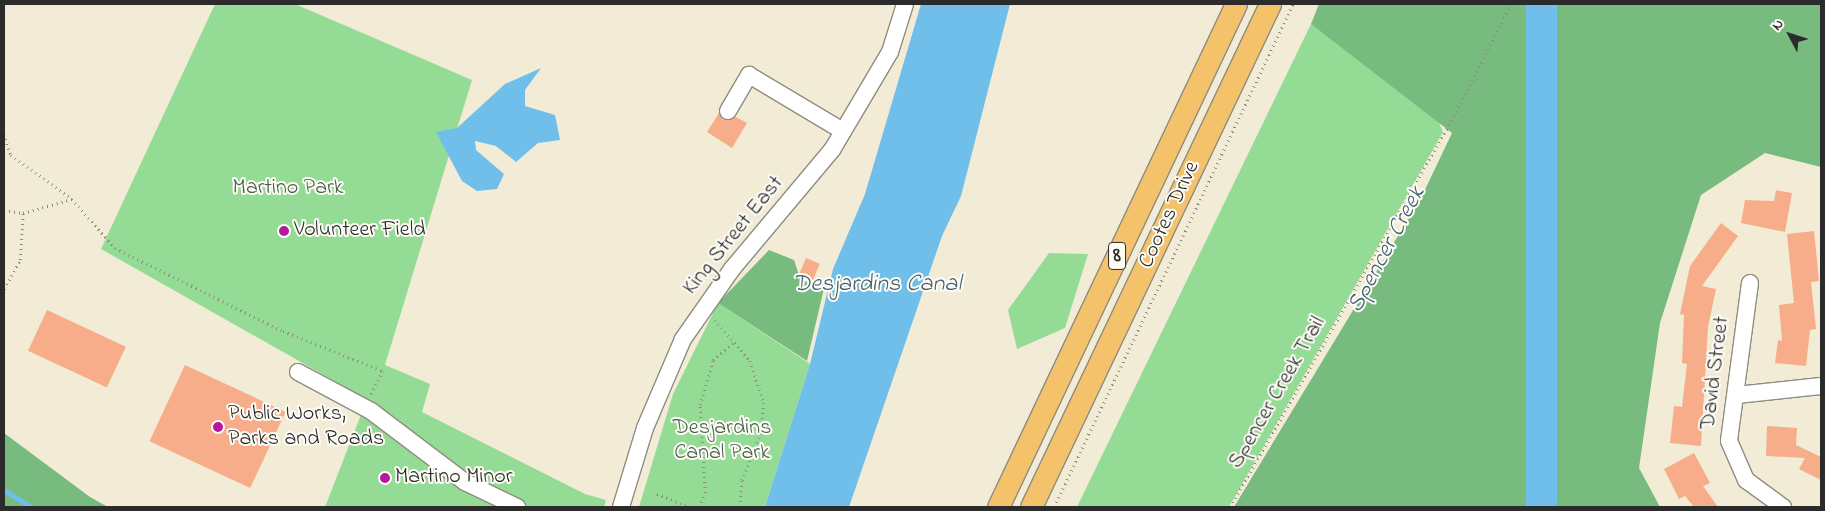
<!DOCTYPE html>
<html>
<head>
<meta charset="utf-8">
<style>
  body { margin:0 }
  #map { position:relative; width:1825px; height:511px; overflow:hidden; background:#f2ecd6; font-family:"Indie Flower",sans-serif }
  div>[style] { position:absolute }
  .green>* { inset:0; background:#94db95 }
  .forest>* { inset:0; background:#77bb7e }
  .water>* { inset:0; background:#70beea; transform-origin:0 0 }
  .stream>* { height:4.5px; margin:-2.25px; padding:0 2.25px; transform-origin:2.25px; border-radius:2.25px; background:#70beea }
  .building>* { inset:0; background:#f7ad89; transform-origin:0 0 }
  .path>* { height:2.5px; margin-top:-1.25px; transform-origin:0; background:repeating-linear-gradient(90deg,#8e8c80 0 1px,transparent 0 5px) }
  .roads { filter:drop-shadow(1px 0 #8e8c80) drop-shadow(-1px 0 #8e8c80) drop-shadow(0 1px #8e8c80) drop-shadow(0 -1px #8e8c80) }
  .minor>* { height:16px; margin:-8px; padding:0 8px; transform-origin:8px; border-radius:8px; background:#fff }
  .major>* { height:21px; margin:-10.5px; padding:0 10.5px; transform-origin:10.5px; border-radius:10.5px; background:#f4c26a }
  .dots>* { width:14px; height:14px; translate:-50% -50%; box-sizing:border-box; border:2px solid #fdfcf7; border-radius:50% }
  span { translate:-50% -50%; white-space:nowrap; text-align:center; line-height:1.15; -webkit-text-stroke:4px #fdfcf7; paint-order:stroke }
  .shield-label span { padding:1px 4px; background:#fdfcf7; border:1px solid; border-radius:4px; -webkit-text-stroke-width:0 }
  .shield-label { font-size:21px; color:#2b2b2b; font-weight:700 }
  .park-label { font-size:22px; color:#4a604b }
  .street-label { font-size:22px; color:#2b2b2b }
  .poi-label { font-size:22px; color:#2b2b2b }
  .left { translate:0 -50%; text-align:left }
  .water-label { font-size:24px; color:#435e6e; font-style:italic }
  .frame { position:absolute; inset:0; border:5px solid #2b2b2b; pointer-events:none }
  .north { position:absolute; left:1765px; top:10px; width:50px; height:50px; -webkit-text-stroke:4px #fdfcf7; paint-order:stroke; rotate:310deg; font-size:14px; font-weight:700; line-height:20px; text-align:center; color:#2b2b2b }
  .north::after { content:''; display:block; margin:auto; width:18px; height:22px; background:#2b2b2b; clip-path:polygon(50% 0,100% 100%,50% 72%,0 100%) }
</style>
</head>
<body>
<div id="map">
  <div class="green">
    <div style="clip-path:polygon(215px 4px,295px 4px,472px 80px,385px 365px,430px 384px,422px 412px,585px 494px,606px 500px,604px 507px,325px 507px,364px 407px,338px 383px,101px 249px)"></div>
    <div style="clip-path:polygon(1311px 24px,1436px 116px,1443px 132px,1229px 507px,1077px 507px)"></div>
    <div style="clip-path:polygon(1049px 253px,1088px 254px,1065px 328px,1017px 349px,1008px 310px)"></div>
    <div style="clip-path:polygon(718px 303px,810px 364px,765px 507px,639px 507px,673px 394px)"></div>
  </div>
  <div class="forest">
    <div style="clip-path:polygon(1319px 4px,1821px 4px,1821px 167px,1765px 153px,1701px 195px,1660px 323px,1639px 468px,1660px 507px,1234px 507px,1421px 198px,1452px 133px,1311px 24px)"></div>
    <div style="clip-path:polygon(769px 250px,794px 260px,801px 281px,825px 284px,807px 361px,718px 303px)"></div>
    <div style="clip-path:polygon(4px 433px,90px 497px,108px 507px,4px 507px)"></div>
  </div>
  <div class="water">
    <div style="clip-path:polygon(921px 4px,1010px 4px,961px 196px,942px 236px,849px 507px,765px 507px,810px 364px,833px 269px,865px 194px)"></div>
    <div style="left:1526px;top:4px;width:31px;height:574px"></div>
    <div style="clip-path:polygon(541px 68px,525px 90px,525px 106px,555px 115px,560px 140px,538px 143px,516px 162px,496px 146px,475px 141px,476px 150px,504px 174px,497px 189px,477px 191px,462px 181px,436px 132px,457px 128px,505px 84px)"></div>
  </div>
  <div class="stream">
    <div style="left:4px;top:490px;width:32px;rotate:32deg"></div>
  </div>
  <div class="building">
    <div style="clip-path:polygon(719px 113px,723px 120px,736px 117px,747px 123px,732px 148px,707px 132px)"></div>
    <div style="clip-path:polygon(1776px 190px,1792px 193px,1785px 232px,1741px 223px,1745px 200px,1774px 201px)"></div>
    <div style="clip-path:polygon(1721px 223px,1738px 236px,1702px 286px,1716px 289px,1708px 327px,1701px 446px,1670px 443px,1674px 406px,1682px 407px,1687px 364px,1682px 363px,1684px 315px,1680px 314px,1690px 266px)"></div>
    <div style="clip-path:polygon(1814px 231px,1819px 281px,1811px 282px,1816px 329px,1810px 330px,1806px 366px,1775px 363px,1778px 340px,1782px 341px,1779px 305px,1794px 303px,1787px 234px)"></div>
    <div style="left:806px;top:258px;width:15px;height:18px;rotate:23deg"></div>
    <div style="left:47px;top:310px;width:87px;height:45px;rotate:25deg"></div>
    <div style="left:185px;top:365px;width:111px;height:84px;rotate:25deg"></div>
    <div style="clip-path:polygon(1767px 426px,1797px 428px,1796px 445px,1821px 457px,1821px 480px,1799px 469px,1805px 458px,1766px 456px)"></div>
    <div style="clip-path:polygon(1694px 453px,1710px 483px,1703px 486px,1718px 507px,1694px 507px,1685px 496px,1679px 499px,1664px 469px)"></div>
  </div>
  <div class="path">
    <div style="left:4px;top:134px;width:22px;rotate:72deg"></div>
    <div style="left:11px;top:155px;width:75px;rotate:35.8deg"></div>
    <div style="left:72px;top:199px;width:65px;rotate:48.7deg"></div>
    <div style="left:115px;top:248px;width:187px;rotate:26.3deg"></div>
    <div style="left:283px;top:331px;width:108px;rotate:21.8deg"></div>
    <div style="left:383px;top:371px;width:27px;rotate:117deg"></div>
    <div style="left:4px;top:210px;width:19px;rotate:9deg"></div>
    <div style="left:23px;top:213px;width:51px;rotate:-15.9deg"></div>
    <div style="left:4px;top:289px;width:33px;rotate:-61deg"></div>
    <div style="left:20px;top:260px;width:47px;rotate:-86.3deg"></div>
    <div style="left:715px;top:320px;width:54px;rotate:49.5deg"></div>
    <div style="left:750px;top:361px;width:44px;rotate:71.6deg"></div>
    <div style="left:764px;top:403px;width:30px;rotate:96deg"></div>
    <div style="left:761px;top:433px;width:52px;rotate:111.6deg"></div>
    <div style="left:742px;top:481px;width:26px;rotate:94deg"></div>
    <div style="left:657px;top:494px;width:35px;rotate:22deg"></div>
    <div style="left:699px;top:507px;width:15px;rotate:-67deg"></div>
    <div style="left:705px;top:493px;width:88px;rotate:-93.3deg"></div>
    <div style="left:700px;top:405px;width:47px;rotate:-73.9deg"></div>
    <div style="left:713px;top:360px;width:29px;rotate:-41deg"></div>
    <div style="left:1054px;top:507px;width:557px;rotate:-64.59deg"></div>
    <div style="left:1230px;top:507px;width:455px;rotate:-60.2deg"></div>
    <div style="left:1456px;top:112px;width:121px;rotate:-63deg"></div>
  </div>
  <div class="roads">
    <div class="minor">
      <div style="left:728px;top:111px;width:42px;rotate:-59.7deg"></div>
      <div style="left:749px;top:75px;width:109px;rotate:30.8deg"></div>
      <div style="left:1750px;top:283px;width:159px;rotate:97.6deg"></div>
      <div style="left:1729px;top:441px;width:43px;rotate:66.4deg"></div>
      <div style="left:1746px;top:480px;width:46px;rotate:36.1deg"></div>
      <div style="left:298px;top:372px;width:83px;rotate:28.1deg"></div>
      <div style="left:371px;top:411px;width:118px;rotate:37.1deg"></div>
      <div style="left:465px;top:482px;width:58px;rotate:25.7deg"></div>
      <div style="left:1737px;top:395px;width:84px;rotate:-6.1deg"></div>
      <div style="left:621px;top:507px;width:83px;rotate:-73.1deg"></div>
      <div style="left:645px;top:428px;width:97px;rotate:-66.9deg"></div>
      <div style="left:683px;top:339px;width:85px;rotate:-55deg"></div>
      <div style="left:732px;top:269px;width:155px;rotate:-50deg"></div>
      <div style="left:832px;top:150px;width:114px;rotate:-59.4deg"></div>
      <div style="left:890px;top:52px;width:50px;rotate:-72.6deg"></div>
    </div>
    <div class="major">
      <div style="left:998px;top:507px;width:556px;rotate:-64.68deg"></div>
      <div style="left:1031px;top:507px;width:557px;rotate:-64.59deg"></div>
    </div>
  </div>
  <div class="dots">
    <div style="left:284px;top:231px;background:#b5179e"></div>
    <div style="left:218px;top:427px;background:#b5179e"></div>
    <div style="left:385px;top:478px;background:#b5179e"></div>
  </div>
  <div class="shield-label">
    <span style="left:1117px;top:256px">8</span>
  </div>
  <div class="park-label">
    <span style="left:288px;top:189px">Martino Park</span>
    <span style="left:722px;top:441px">Desjardins<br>Canal Park</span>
  </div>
  <div class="street-label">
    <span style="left:1170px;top:215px;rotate:-65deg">Cootes Drive</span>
    <span style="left:734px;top:236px;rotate:-51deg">King Street East</span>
    <span style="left:1716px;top:373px;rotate:-83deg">David Street</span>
    <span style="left:1278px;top:393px;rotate:-60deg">Spencer Creek Trail</span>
  </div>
  <div class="poi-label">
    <span class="left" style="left:294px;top:231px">Volunteer Field</span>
    <span class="left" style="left:228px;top:427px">Public Works,<br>Parks and Roads</span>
    <span class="left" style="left:395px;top:478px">Martino Minor</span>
  </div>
  <div class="water-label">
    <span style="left:1387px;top:250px;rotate:-62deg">Spencer Creek</span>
    <span style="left:877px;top:285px">Desjardins Canal</span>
  </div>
  <div class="frame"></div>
  <div class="north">N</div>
</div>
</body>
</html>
